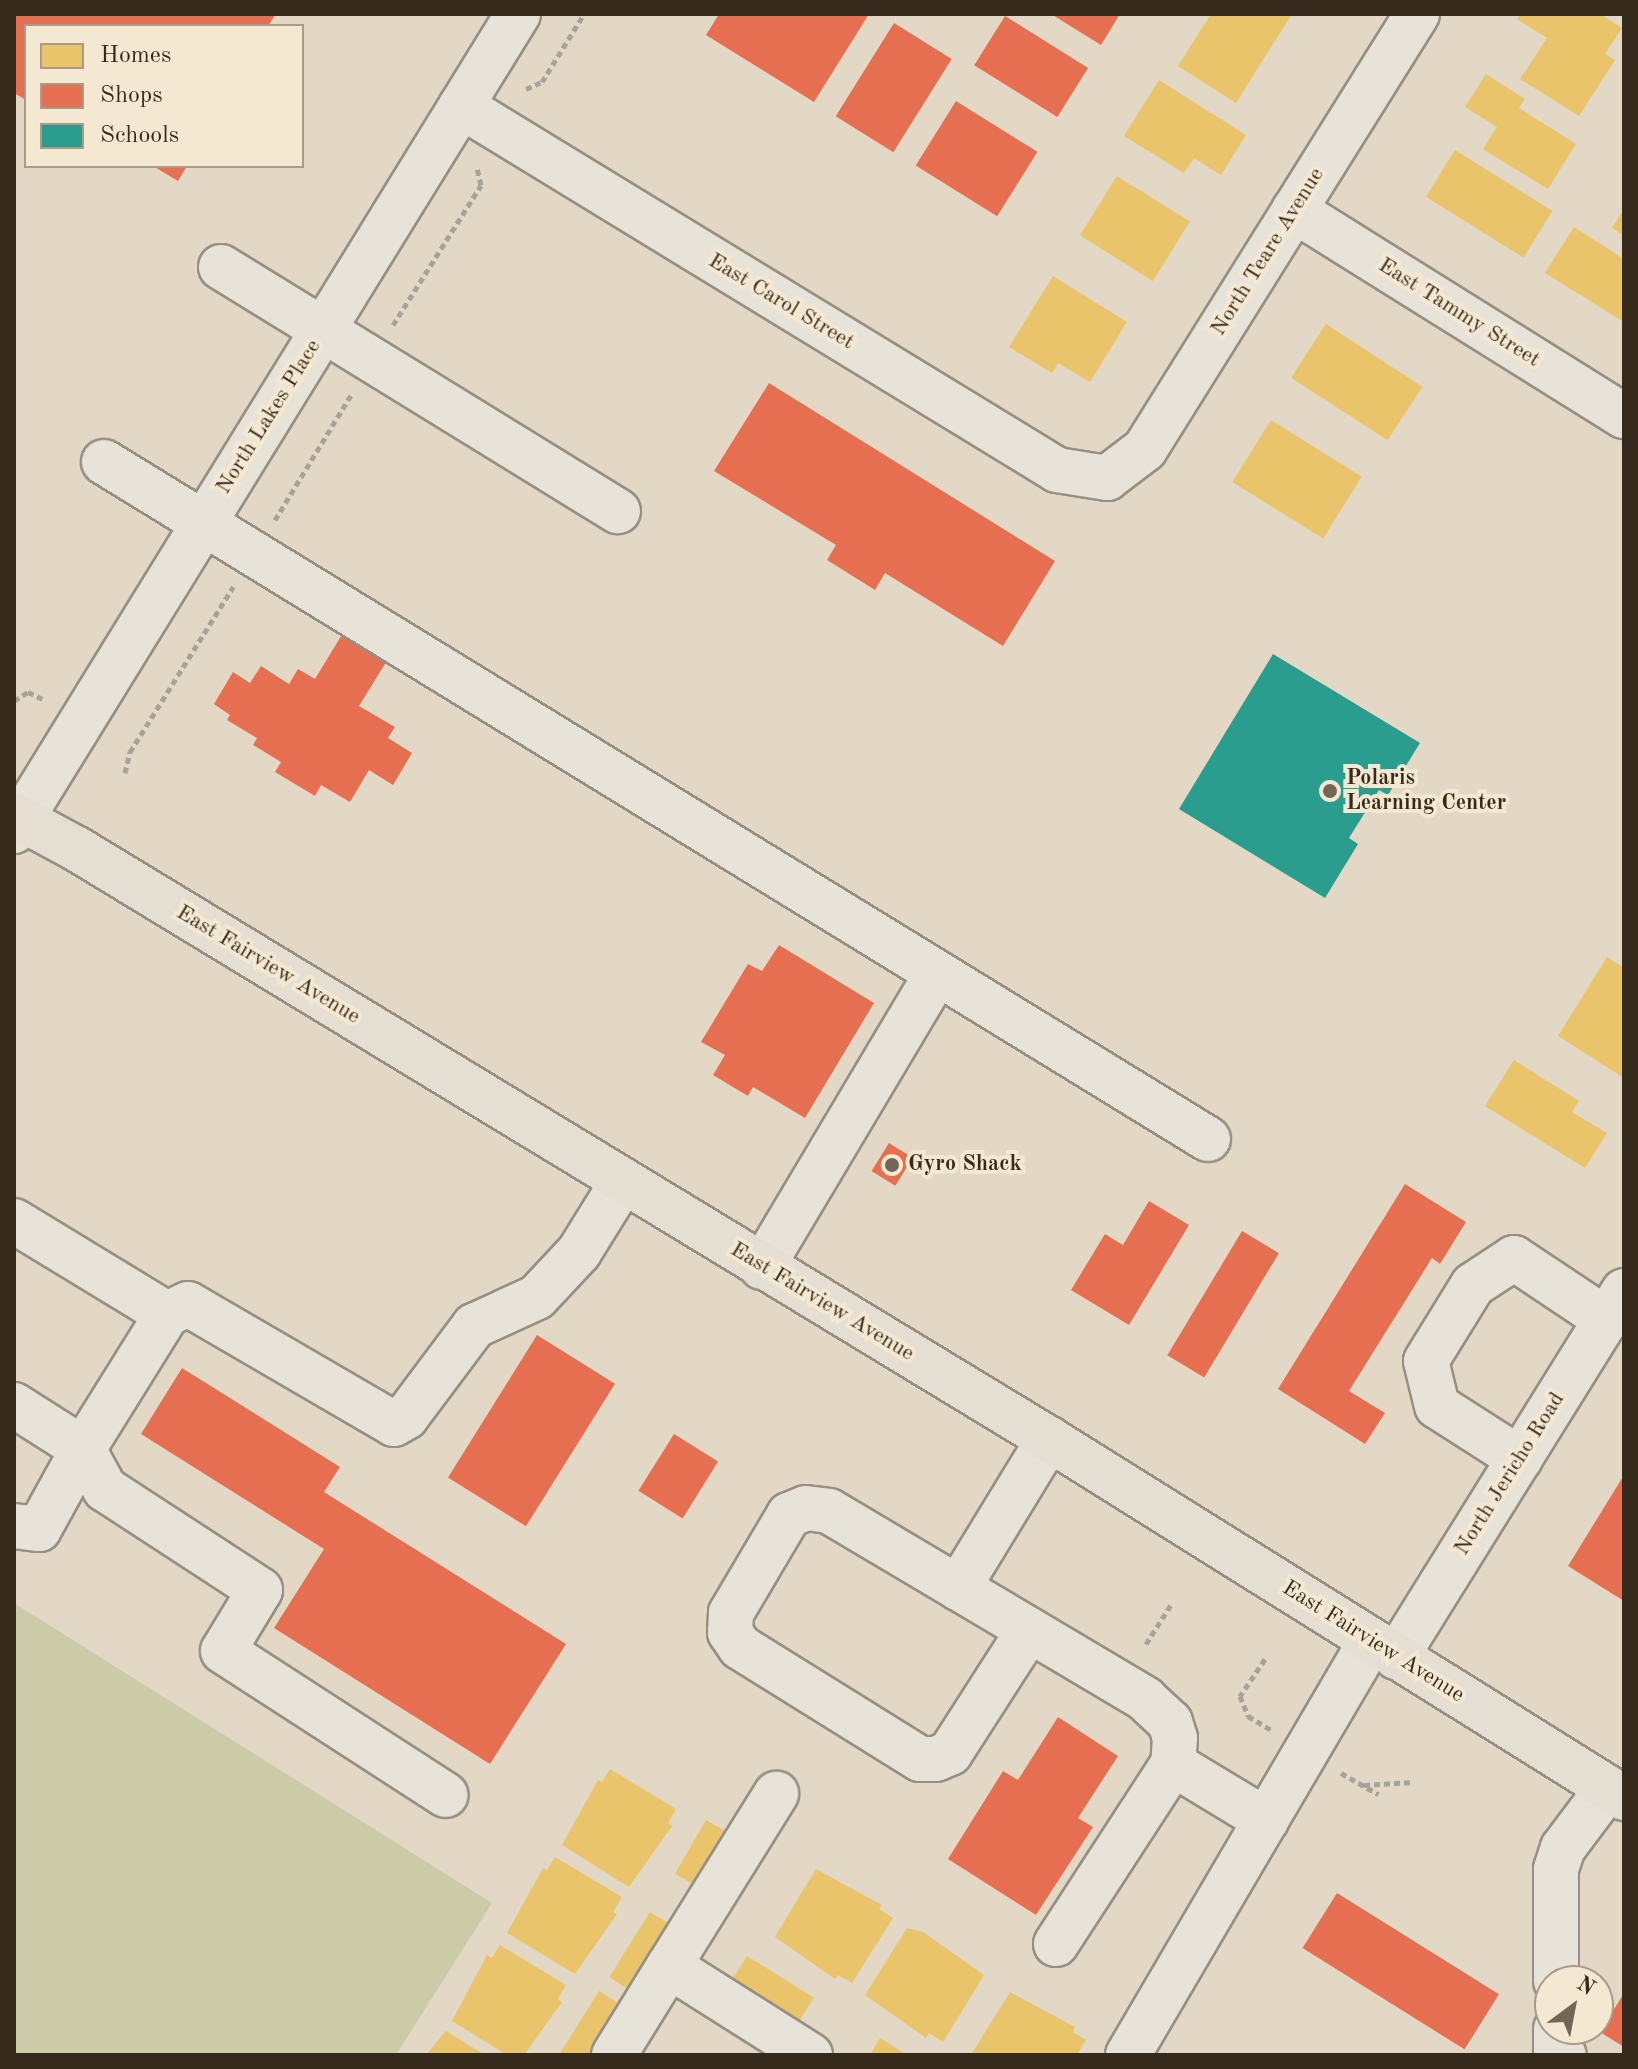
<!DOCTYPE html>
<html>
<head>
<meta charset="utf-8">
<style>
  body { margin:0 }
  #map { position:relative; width:1638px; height:2069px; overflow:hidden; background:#e2d8c5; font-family:"Old Standard TT",serif }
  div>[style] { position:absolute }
  .green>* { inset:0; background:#cccba7 }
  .homes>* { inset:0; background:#e9c46a; transform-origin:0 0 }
  .shops>* { inset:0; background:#e76f51; transform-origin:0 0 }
  .schools>* { inset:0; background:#2a9d8f }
  .path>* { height:5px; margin-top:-2.5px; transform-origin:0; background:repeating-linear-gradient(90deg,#a8a39a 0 6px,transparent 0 10px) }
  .roads { filter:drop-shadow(2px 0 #978f84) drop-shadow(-2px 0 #978f84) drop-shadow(0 2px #978f84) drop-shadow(0 -2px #978f84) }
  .minor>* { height:44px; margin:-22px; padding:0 22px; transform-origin:22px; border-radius:22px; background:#e8e3d9 }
  .major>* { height:44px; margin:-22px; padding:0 22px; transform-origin:22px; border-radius:22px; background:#e4ded3 }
  .dots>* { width:22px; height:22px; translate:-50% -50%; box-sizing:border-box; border:4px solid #f4e8d2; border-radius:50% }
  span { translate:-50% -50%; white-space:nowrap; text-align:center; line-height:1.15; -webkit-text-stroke:8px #f4e8d2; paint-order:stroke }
  .street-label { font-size:22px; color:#362a1c }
  .poi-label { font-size:22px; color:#362a1c; font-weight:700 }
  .left { translate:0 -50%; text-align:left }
  .frame { position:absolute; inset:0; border:16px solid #362a1c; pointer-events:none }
  .legend { position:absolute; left:24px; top:24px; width:280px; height:144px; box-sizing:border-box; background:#f4e8d2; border:2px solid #a89c89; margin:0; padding:10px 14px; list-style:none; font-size:24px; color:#362a1c }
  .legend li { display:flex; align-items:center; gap:16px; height:40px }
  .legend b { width:40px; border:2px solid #a89c89 }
  .north { position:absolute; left:1534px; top:1965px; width:80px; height:80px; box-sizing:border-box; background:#f4e8d2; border:2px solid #a89c89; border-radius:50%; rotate:32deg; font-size:22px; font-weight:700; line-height:32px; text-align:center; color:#362a1c }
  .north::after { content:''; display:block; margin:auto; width:28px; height:36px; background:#726757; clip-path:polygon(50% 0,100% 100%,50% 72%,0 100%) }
</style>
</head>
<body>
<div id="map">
  <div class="green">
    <div style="clip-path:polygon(14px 1603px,492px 1903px,396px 2055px,14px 2055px)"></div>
  </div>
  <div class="homes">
    <div style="clip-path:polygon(1211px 14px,1292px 14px,1236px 103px,1178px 66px)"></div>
    <div style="clip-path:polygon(1520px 14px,1600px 14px,1622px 28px,1605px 54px,1615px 60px,1579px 116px,1520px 79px,1547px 38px,1517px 19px)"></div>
    <div style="clip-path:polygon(1486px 74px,1525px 99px,1519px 108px,1576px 144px,1548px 189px,1483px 149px,1497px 127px,1465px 107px)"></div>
    <div style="clip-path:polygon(1159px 80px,1246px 135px,1221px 175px,1194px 158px,1184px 173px,1124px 136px)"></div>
    <div style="left:1455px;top:150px;width:115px;height:55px;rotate:32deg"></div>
    <div style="left:1117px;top:176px;width:86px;height:70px;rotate:32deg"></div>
    <div style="clip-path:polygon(1624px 209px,1624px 236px,1612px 228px)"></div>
    <div style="clip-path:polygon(1574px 227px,1624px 259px,1624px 322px,1545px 273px)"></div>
    <div style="clip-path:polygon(1053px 276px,1127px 322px,1090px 382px,1058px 363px,1052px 373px,1009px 347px)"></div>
    <div style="left:1326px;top:324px;width:115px;height:64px;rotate:33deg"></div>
    <div style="left:1271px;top:420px;width:107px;height:73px;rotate:32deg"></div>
    <div style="clip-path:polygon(1607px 957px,1624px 968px,1624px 1078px,1558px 1036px)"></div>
    <div style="clip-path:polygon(1514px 1060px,1579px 1101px,1572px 1112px,1607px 1133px,1585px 1168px,1485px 1106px)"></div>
    <div style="clip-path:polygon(610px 1769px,676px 1809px,668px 1823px,672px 1826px,629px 1887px,562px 1845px,598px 1780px,602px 1782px)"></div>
    <div style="left:706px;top:1820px;width:30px;height:62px;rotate:30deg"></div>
    <div style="clip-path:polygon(555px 1857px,622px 1897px,613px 1912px,617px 1914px,575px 1974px,507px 1933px,543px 1868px,547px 1870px)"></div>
    <div style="clip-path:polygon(816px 1869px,882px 1905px,879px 1909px,893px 1918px,852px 1983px,838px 1975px,835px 1979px,775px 1937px)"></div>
    <div style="left:650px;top:1912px;width:31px;height:77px;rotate:32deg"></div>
    <div style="clip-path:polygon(907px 1928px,923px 1932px,984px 1975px,943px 2042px,929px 2033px,926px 2038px,865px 1995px)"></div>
    <div style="clip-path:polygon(500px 1945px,566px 1985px,558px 1999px,562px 2002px,524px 2055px,507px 2055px,452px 2021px,487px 1955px,492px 1958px)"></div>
    <div style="left:747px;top:1956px;width:79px;height:28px;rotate:32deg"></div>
    <div style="clip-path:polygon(599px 1991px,624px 2007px,594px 2055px,559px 2055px)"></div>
    <div style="clip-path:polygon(1010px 1992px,1075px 2027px,1073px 2032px,1086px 2040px,1077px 2055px,971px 2055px)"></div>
    <div style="clip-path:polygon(446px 2031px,485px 2055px,426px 2055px)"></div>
    <div style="clip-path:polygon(880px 2038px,907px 2055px,870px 2055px)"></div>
  </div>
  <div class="shops">
    <div style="clip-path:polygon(14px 14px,276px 14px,268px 26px,26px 26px,26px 100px,14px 93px)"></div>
    <div style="clip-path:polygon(719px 14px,869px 14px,814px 102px,706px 35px)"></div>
    <div style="clip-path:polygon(1051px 14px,1120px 14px,1101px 45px)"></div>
    <div style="left:1005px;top:16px;width:98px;height:58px;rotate:32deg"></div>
    <div style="left:894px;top:23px;width:68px;height:110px;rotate:32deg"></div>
    <div style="left:956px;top:101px;width:96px;height:76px;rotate:32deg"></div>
    <div style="clip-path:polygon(153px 166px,187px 166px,178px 181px)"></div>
    <div style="clip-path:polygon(769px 383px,1055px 561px,1003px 646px,885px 573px,875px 590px,827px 560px,836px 545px,714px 471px)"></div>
    <div style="clip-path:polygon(343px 633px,388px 659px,359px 706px,395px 727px,388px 738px,412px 753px,393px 785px,369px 770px,350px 802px,321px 785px,315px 796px,275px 772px,281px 762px,253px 745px,257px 738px,227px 720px,230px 715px,214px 704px,233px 672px,250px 683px,261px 666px,289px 684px,298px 669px,315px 679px)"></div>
    <div style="clip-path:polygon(779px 945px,874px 1003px,805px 1118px,753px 1087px,748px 1096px,713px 1075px,725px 1055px,701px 1042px,748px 964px,762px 971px)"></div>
    <div style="left:889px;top:1143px;width:28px;height:33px;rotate:32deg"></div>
    <div style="clip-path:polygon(1405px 1184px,1466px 1222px,1440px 1264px,1432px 1258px,1349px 1391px,1385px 1413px,1365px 1444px,1278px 1389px)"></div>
    <div style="clip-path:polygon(1149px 1201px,1189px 1225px,1129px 1325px,1071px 1290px,1105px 1234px,1123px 1245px)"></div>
    <div style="left:1242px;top:1231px;width:43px;height:145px;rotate:31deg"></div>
    <div style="left:537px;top:1335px;width:92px;height:168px;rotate:32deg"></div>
    <div style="clip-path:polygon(182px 1368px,340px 1467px,324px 1492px,566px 1644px,490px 1764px,274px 1628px,324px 1549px,141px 1434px)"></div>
    <div style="left:674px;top:1434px;width:52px;height:67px;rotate:32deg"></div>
    <div style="clip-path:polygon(1624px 1475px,1624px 1601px,1568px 1566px)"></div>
    <div style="clip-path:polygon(1058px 1717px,1118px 1756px,1078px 1818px,1093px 1827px,1036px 1915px,948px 1859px,1003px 1771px,1018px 1780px)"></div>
    <div style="left:1337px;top:1893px;width:191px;height:65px;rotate:32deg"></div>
    <div style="clip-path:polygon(1624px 1993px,1624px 2047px,1600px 2032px)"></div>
  </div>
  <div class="schools">
    <div style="clip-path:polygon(1273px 654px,1420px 743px,1388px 795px,1379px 790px,1349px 838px,1358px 844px,1325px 898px,1179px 809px)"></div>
  </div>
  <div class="path">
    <div style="left:526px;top:89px;width:17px;rotate:-24deg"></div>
    <div style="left:542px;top:82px;width:80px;rotate:-58.3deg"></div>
    <div style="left:393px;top:325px;width:165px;rotate:-57.8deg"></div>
    <div style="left:481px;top:185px;width:17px;rotate:-103deg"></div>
    <div style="left:275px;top:520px;width:146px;rotate:-58.7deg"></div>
    <div style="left:14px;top:701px;width:17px;rotate:-33deg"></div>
    <div style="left:28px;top:692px;width:17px;rotate:25deg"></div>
    <div style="left:125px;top:773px;width:22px;rotate:-77deg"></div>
    <div style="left:130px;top:752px;width:195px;rotate:-58deg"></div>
    <div style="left:1146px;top:1644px;width:49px;rotate:-57.6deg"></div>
    <div style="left:1265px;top:1659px;width:45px;rotate:124deg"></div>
    <div style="left:1240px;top:1696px;width:22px;rotate:68deg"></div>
    <div style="left:1248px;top:1716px;width:29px;rotate:31deg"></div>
    <div style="left:1341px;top:1773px;width:43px;rotate:29.6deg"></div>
    <div style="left:1364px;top:1785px;width:49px;rotate:-3.5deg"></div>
  </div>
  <div class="roads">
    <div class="minor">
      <div style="left:461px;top:106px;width:698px;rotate:31.41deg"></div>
      <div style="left:1057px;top:470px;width:51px;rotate:9.1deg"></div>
      <div style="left:1107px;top:478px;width:48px;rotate:-37.3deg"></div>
      <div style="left:1145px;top:449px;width:513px;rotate:-57.98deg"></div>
      <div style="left:1294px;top:210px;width:389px;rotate:32deg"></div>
      <div style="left:221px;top:267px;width:466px;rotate:31.6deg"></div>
      <div style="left:104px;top:462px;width:1295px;rotate:31.52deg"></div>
      <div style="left:14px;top:831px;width:960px;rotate:-58.33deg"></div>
      <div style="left:14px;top:1221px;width:179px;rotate:31.3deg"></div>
      <div style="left:762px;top:1267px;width:342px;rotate:-59.2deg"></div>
      <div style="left:14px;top:1405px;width:82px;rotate:32.5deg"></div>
      <div style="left:83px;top:1449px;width:159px;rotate:-58.1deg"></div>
      <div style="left:167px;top:1314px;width:23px;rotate:-25deg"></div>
      <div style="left:188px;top:1304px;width:238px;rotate:30.2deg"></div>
      <div style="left:394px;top:1424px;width:14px;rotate:-30deg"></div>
      <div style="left:406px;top:1417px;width:114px;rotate:-53.2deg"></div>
      <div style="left:474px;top:1326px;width:69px;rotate:-24.7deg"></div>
      <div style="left:537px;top:1297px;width:62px;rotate:-47deg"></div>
      <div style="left:579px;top:1252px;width:84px;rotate:-58.2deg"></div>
      <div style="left:83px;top:1449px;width:46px;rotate:61.2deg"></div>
      <div style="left:105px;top:1489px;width:185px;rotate:33.1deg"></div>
      <div style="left:260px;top:1590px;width:71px;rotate:121.2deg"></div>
      <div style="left:223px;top:1651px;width:265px;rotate:32.9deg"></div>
      <div style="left:1520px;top:1459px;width:98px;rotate:-147.4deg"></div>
      <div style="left:1437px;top:1406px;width:46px;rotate:-103.7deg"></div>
      <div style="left:1426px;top:1361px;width:89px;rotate:-58.3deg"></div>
      <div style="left:1473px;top:1285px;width:49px;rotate:-33.4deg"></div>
      <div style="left:1514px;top:1258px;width:112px;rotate:33.7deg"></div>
      <div style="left:14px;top:1526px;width:25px;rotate:7deg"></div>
      <div style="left:39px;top:1529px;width:91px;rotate:-61.2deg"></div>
      <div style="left:958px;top:1588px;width:175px;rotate:-58.6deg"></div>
      <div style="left:1029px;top:1630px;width:146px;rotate:122.7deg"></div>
      <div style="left:950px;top:1753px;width:15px;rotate:157deg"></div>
      <div style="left:936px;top:1759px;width:16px;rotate:180deg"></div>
      <div style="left:920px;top:1759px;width:212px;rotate:-148.1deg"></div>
      <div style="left:740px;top:1647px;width:18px;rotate:-124deg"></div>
      <div style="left:730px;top:1632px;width:19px;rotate:-87deg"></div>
      <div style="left:731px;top:1613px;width:114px;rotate:-59.4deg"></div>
      <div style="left:789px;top:1515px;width:18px;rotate:-22deg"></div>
      <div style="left:806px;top:1508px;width:23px;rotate:7deg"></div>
      <div style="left:829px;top:1511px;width:368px;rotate:30.7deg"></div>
      <div style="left:1145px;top:1699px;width:34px;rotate:43deg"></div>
      <div style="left:1170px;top:1722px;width:17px;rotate:73deg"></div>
      <div style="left:1175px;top:1738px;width:26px;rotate:94deg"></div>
      <div style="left:1396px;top:1657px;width:431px;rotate:-58.1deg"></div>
      <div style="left:1056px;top:1944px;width:215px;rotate:-57deg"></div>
      <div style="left:1173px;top:1764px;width:109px;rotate:31.1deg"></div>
      <div style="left:669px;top:1966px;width:203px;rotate:-58.1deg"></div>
      <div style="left:1556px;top:1981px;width:112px;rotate:-90deg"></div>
      <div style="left:1556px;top:1869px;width:22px;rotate:-72deg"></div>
      <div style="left:1563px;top:1848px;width:75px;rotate:-53.1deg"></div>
      <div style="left:1556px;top:2029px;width:21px;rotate:90deg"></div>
      <div style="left:1556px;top:2050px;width:9px;rotate:32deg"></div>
      <div style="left:614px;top:2055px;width:105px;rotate:-58.3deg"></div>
      <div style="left:669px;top:1966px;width:167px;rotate:32.3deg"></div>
      <div style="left:1128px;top:2055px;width:480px;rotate:-59.6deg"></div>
    </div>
    <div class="major">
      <div style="left:14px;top:815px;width:72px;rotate:28.4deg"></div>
      <div style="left:77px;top:849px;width:1137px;rotate:31.26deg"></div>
      <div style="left:1049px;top:1439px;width:678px;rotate:31.98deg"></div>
    </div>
  </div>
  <div class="dots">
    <div style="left:1330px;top:791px;background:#726757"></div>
    <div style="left:892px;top:1165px;background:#726757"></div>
  </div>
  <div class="street-label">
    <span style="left:1268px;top:252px;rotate:-58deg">North Teare Avenue</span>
    <span style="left:781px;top:302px;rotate:31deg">East Carol Street</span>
    <span style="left:1459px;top:313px;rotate:32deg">East Tammy Street</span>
    <span style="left:269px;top:417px;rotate:-58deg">North Lakes Place</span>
    <span style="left:268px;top:965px;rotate:31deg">East Fairview Avenue</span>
    <span style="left:822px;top:1302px;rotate:31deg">East Fairview Avenue</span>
    <span style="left:1510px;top:1474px;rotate:-58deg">North Jericho Road</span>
    <span style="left:1373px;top:1642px;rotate:32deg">East Fairview Avenue</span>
  </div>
  <div class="poi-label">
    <span class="left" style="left:1346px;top:791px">Polaris<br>Learning Center</span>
    <span class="left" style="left:908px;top:1165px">Gyro Shack</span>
  </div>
  <div class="frame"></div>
  <ul class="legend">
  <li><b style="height:22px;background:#e9c46a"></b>Homes</li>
  <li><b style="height:22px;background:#e76f51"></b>Shops</li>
  <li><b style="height:22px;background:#2a9d8f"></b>Schools</li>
  </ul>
  <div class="north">N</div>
</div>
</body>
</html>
